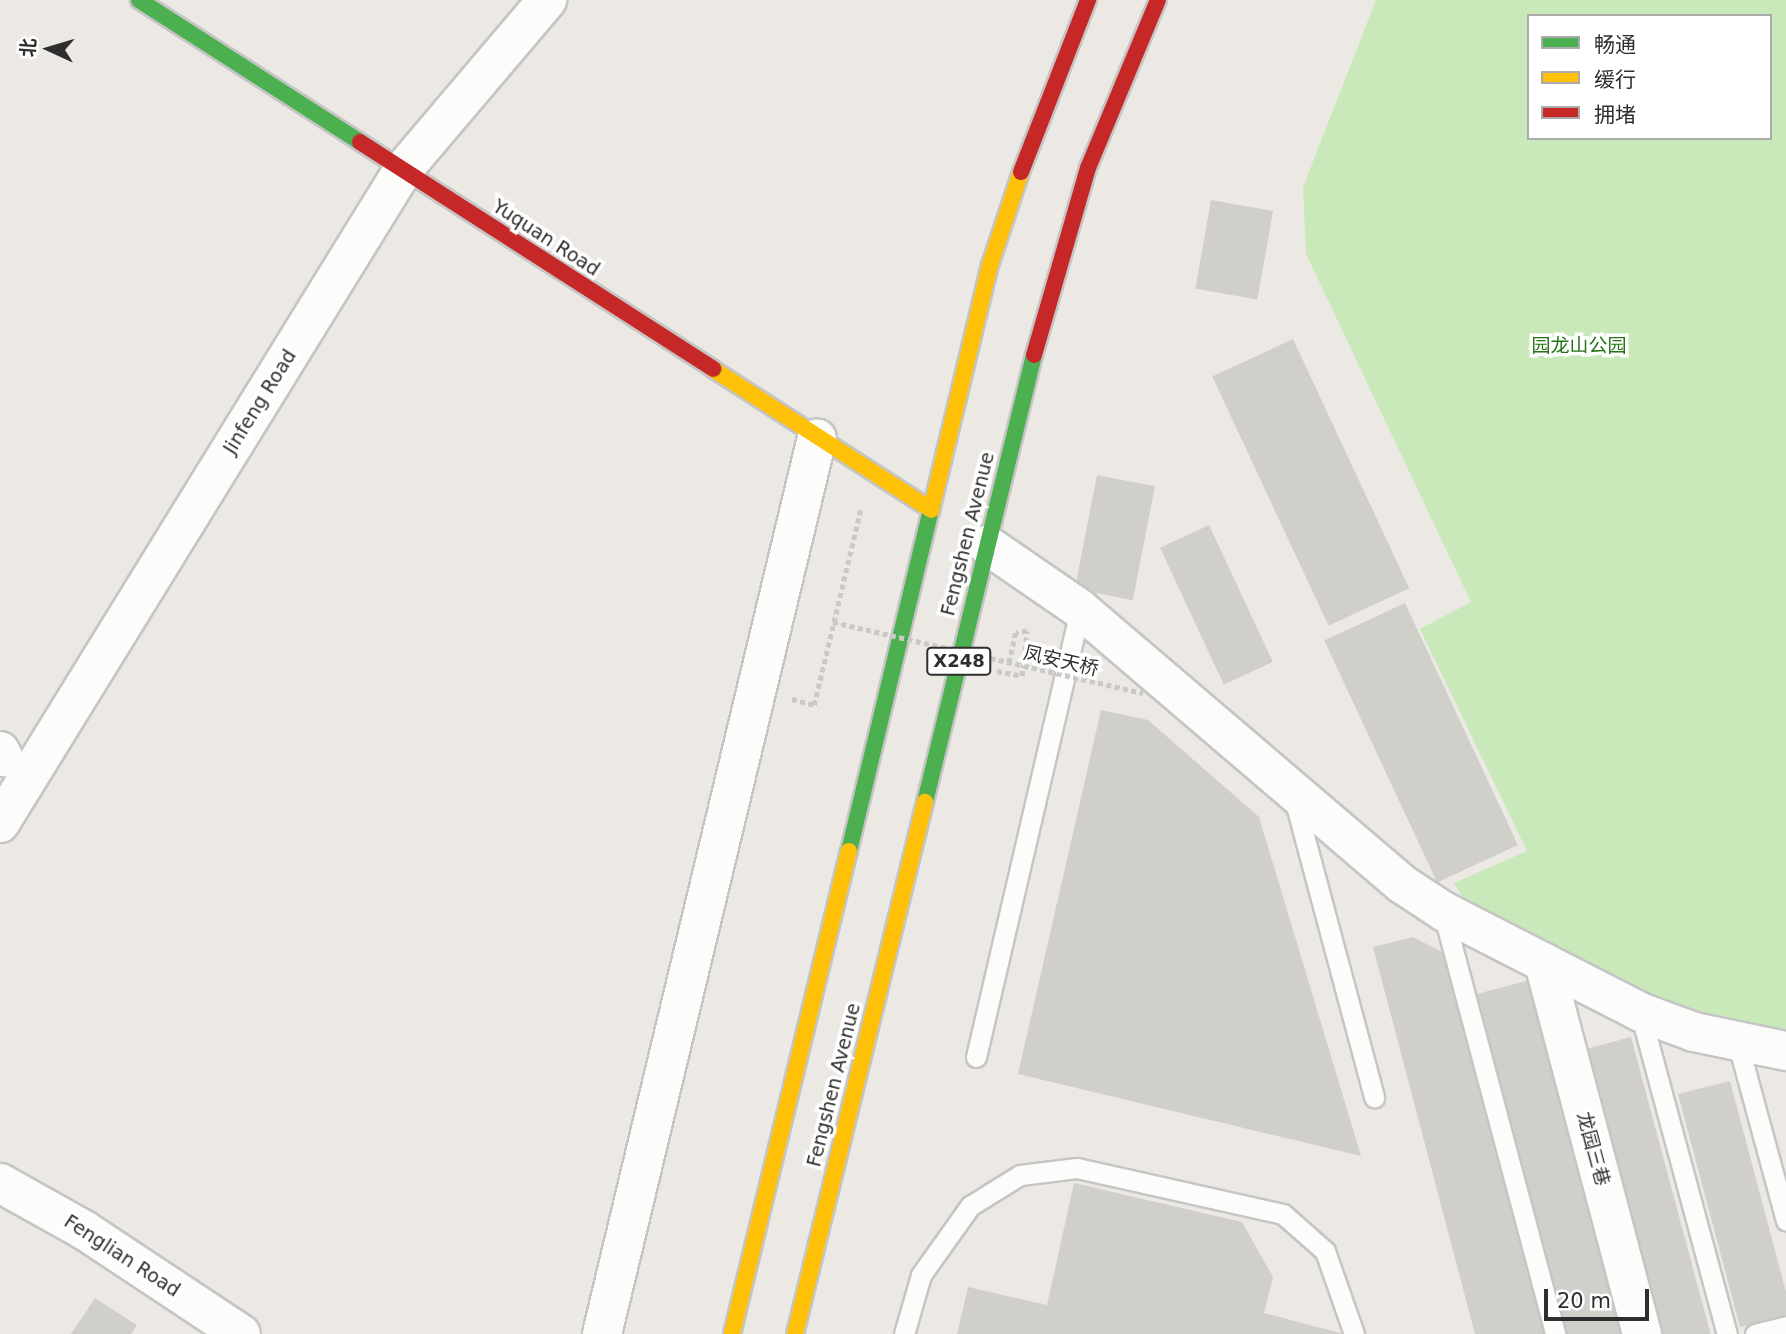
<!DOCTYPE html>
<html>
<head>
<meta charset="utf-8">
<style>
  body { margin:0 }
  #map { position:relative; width:1786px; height:1334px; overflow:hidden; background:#ece9e4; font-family:"DejaVu Sans","Noto Sans SC",sans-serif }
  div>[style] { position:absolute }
  .green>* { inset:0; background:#cae9bb }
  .building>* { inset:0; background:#d1cfca; transform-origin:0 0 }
  .path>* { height:4.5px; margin-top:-2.25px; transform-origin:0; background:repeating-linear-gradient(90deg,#c9c9c8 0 5px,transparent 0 8.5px) }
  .roads { filter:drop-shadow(2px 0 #c6c5c5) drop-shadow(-2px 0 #c6c5c5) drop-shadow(0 2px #c6c5c5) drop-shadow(0 -2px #c6c5c5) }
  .lane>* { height:19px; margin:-9.5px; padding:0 9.5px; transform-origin:9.5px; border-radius:9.5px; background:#fcfcfb }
  .street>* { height:38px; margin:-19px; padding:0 19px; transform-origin:19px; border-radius:19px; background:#fcfcfb }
  .fast>* { height:16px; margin:-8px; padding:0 8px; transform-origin:8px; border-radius:8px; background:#4caf50 }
  .slow>* { height:16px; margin:-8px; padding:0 8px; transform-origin:8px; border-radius:8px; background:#ffc107 }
  .jam>* { height:16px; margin:-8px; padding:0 8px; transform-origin:8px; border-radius:8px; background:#c62828 }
  .path-bridge>* { height:4.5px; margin-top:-2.25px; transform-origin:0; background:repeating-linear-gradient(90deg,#c9c9c8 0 5px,transparent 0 8.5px) }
  span { translate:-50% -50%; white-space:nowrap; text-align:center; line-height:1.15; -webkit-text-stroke:7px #fff; paint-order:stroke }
  .shield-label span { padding:2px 5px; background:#fff; border:2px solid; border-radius:5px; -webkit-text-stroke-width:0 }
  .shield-label { font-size:18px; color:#2e2e2e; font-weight:700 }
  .street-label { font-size:19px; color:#2e2e2e }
  .park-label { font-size:19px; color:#237216 }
  .legend { position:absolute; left:1527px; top:14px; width:245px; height:126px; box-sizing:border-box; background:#fff; border:2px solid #ababab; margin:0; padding:9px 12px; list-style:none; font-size:21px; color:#2e2e2e }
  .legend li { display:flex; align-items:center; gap:14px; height:35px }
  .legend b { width:35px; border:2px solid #ababab }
  .north { position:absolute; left:14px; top:14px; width:70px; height:70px; -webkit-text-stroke:5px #fff; paint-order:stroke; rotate:274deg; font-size:19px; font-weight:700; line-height:28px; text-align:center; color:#2e2e2e }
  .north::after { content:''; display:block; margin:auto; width:24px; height:32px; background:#2e2e2e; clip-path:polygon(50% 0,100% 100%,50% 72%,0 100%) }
  .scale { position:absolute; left:1544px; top:1289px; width:105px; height:32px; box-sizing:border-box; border:4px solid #2e2e2e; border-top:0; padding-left:9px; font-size:21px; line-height:24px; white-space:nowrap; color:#2e2e2e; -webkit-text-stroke:5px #fff; paint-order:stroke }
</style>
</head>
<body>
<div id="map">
  <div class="green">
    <div style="clip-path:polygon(evenodd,1376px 0,1786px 0,1786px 1037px,1729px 1030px,1599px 976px,1472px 913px,1454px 883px,1527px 851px,1420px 629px,1471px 602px,1306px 254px,1303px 187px,1376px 0,1529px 16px,1770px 16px,1770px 138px,1529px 138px,1529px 16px)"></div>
  </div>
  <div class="building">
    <div style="left:1211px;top:200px;width:63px;height:90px;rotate:10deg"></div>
    <div style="left:1293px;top:339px;width:275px;height:89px;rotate:65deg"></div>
    <div style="left:1097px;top:475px;width:59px;height:116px;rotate:11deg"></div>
    <div style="left:1209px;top:525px;width:151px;height:54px;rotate:65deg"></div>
    <div style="left:1405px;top:603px;width:267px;height:89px;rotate:65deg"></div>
    <div style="clip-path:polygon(1101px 710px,1148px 720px,1259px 817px,1361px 1156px,1018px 1074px)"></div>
    <div style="clip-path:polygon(1413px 937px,1444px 953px,1545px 1334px,1475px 1334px,1373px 947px)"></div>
    <div style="left:1533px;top:979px;width:367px;height:60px;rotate:75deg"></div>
    <div style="left:1631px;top:1037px;width:307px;height:51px;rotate:75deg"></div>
    <div style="clip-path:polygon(1730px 1081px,1786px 1292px,1786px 1315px,1740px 1327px,1678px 1094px)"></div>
    <div style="clip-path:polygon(1074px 1183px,1242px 1222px,1273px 1277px,1264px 1313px,1344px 1334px,957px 1334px,968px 1287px,1047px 1305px)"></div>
    <div style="clip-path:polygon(95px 1298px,137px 1325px,131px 1334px,71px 1334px)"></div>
  </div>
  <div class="path">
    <div style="left:997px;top:671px;width:25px;rotate:11deg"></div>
    <div style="left:1022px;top:676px;width:45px;rotate:-83.7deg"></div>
    <div style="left:1027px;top:631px;width:11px;rotate:170deg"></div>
    <div style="left:1016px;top:633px;width:31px;rotate:103deg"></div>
    <div style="left:792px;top:699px;width:23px;rotate:15deg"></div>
    <div style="left:814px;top:705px;width:203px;rotate:-76.6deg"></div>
  </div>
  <div class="roads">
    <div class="lane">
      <div style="left:1294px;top:798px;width:310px;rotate:75deg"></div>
      <div style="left:1443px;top:912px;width:437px;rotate:75.1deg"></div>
      <div style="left:1640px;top:1012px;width:334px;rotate:74.9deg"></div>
      <div style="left:1738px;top:1044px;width:183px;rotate:74.8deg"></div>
      <div style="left:976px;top:1057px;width:460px;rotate:-76.9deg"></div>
      <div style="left:904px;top:1334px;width:61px;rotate:-73.9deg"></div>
      <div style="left:921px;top:1275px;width:85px;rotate:-54.6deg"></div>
      <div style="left:970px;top:1206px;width:59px;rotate:-31.8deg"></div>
      <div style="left:1020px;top:1175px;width:57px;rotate:-7deg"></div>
      <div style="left:1077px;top:1168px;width:211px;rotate:12.6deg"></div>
      <div style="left:1283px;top:1214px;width:56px;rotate:41.4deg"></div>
      <div style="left:1325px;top:1251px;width:88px;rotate:70.7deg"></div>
      <div style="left:1755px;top:1334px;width:32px;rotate:-14deg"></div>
    </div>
    <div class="street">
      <div style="left:987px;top:545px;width:113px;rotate:34.5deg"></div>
      <div style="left:1080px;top:609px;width:423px;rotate:40.5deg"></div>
      <div style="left:1402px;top:884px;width:49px;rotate:33.4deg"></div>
      <div style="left:1443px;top:911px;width:221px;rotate:27.1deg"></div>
      <div style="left:1640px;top:1012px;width:58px;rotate:20.3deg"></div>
      <div style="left:1694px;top:1032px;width:94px;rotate:11.7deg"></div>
      <div style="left:0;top:751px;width:7px;rotate:63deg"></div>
      <div style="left:0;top:823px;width:767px;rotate:-58.32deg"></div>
      <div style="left:403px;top:170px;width:223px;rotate:-49.7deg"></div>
      <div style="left:1544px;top:963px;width:384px;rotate:75.2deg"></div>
      <div style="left:0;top:1183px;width:96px;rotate:29.2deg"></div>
      <div style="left:84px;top:1230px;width:188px;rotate:33.5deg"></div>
      <div style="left:602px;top:1334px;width:921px;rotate:-76.51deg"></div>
    </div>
    <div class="fast">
      <div style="left:139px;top:0;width:263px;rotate:32.7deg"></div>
      <div style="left:925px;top:802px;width:460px;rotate:-76.3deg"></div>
      <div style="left:849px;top:851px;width:359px;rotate:-76.5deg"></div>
    </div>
    <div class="slow">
      <div style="left:713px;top:369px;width:260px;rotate:32.8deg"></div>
      <div style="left:933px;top:502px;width:244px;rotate:-76.5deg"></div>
      <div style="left:990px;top:265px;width:98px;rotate:-71.6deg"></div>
      <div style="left:732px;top:1334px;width:497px;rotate:-76.4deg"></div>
      <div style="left:795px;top:1334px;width:548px;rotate:-76.27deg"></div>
    </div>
    <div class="jam">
      <div style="left:360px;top:142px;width:420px;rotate:32.7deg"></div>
      <div style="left:1021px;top:172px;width:185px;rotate:-68.7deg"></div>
      <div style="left:1034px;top:355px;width:195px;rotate:-73.9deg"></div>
      <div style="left:1088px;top:168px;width:182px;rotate:-67.4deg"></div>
    </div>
  </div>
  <div class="path-bridge">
    <div style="left:833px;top:622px;width:318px;rotate:12.9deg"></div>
  </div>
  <div class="shield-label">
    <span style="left:959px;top:661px">X248</span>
  </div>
  <div class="street-label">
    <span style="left:546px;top:238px;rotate:33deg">Yuquan Road</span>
    <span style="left:260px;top:402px;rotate:-58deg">Jinfeng Road</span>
    <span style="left:968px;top:534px;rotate:-76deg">Fengshen Avenue</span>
    <span style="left:1061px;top:661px;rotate:13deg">凤安天桥</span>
    <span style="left:834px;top:1085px;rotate:-76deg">Fengshen Avenue</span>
    <span style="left:1593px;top:1149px;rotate:75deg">龙园三巷</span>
    <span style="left:122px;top:1256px;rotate:33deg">Fenglian Road</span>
  </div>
  <div class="park-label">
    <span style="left:1579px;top:346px">园龙山公园</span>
  </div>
  <ul class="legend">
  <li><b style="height:9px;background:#4caf50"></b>畅通</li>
  <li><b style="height:9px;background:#ffc107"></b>缓行</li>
  <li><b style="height:9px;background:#c62828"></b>拥堵</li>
  </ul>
  <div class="north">北</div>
  <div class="scale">20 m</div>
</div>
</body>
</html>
